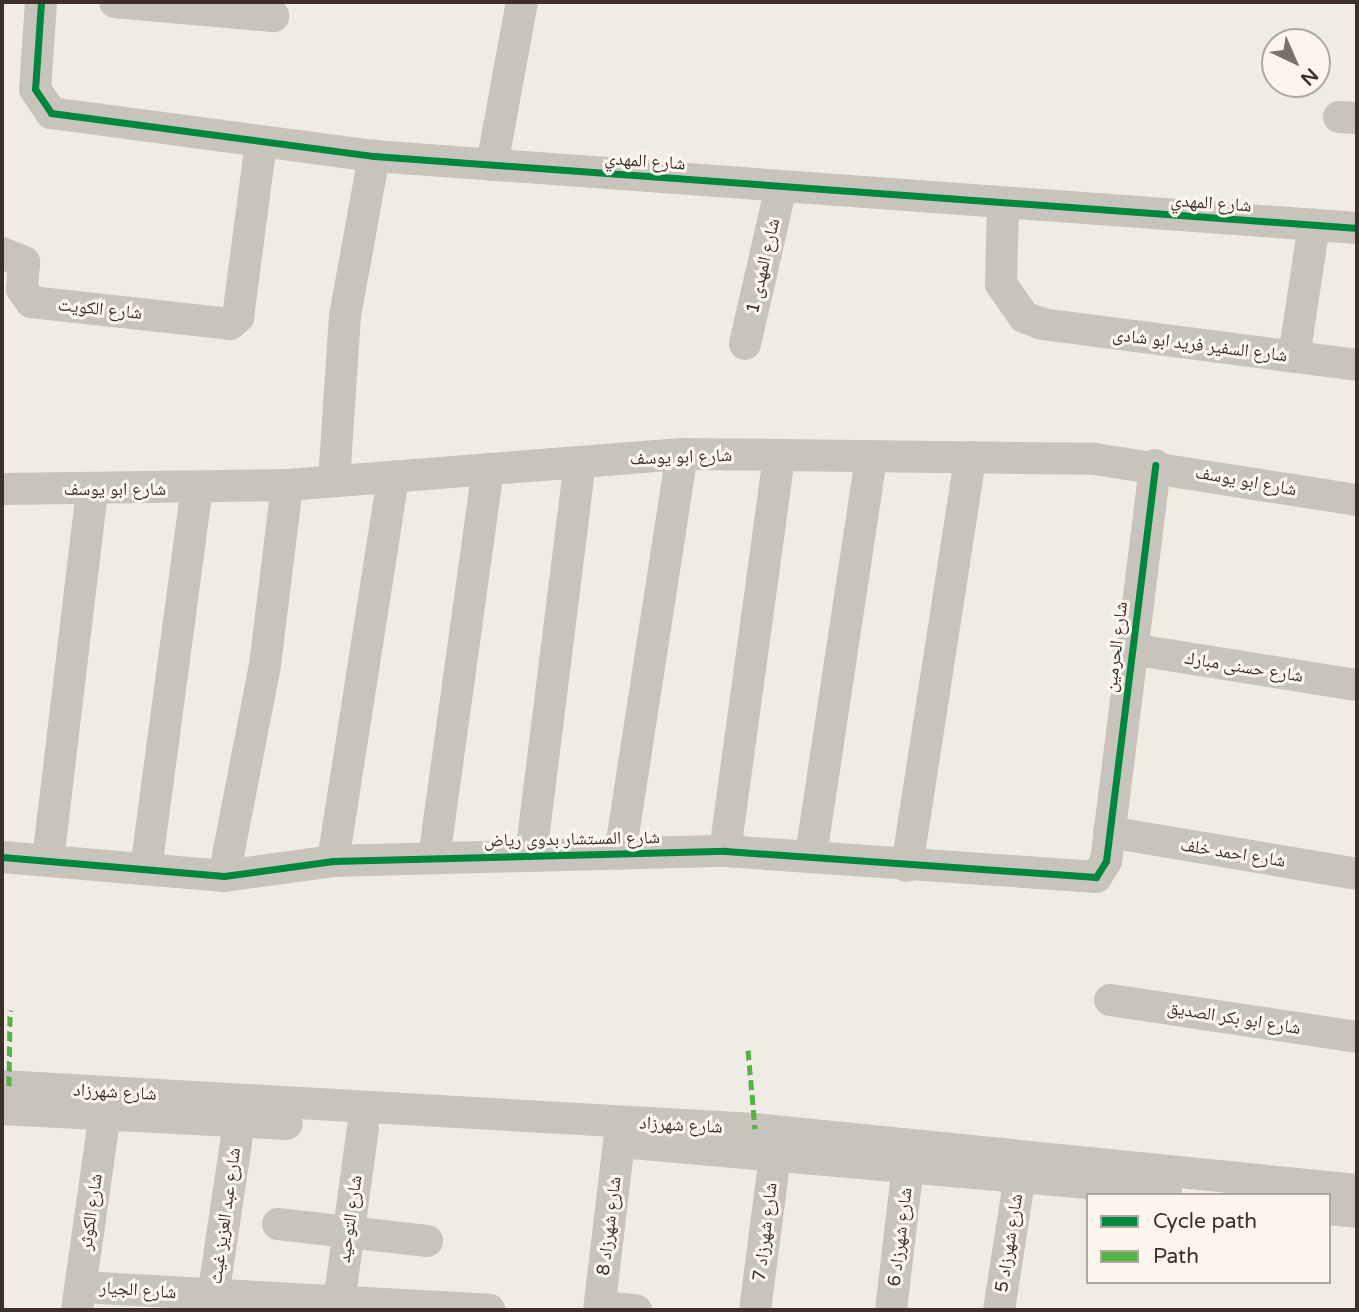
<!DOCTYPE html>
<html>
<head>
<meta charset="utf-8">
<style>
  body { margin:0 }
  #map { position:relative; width:1359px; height:1312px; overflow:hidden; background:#f0ebe5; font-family:"Varela Round","Noto Naskh Arabic",sans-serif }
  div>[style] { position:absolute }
  .street>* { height:32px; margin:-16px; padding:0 16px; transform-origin:16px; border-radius:16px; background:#c9c3be }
  .quiet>* { height:5px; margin-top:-2.5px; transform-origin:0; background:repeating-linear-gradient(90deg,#57b246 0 10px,transparent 0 15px) }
  .cycleway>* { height:7px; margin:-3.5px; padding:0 3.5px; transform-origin:3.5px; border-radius:3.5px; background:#00873e }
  span { translate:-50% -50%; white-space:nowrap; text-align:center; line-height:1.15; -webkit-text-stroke:6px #fbf5ee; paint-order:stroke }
  .street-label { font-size:18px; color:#3b302b }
  .frame { position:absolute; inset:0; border:4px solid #3b302b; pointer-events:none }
  .legend { position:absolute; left:1086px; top:1193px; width:245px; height:91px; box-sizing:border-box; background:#fbf5ee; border:2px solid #aea6a0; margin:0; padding:9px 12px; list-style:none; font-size:21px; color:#3b302b }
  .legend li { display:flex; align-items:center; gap:14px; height:35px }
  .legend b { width:35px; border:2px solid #aea6a0 }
  .north { position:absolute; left:1261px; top:28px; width:70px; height:70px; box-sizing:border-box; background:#fbf5ee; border:2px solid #aea6a0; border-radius:50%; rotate:136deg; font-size:19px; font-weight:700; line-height:28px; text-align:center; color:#3b302b }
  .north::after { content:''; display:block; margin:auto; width:24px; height:32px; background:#7a716c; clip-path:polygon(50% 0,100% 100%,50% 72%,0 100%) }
</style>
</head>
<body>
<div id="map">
  <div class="street">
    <div style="left:41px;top:2px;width:87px;rotate:93.9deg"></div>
    <div style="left:35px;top:89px;width:29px;rotate:56deg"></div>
    <div style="left:51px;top:113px;width:326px;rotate:7.6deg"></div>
    <div style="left:374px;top:156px;width:986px;rotate:4.19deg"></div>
    <div style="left:115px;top:2px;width:159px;rotate:5.1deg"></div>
    <div style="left:1339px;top:117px;width:18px;rotate:3deg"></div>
    <div style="left:492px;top:165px;width:166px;rotate:-79.6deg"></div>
    <div style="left:1003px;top:206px;width:78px;rotate:91.5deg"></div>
    <div style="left:1001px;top:284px;width:40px;rotate:55.1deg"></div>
    <div style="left:1024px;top:317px;width:19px;rotate:21deg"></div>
    <div style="left:1042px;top:324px;width:318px;rotate:7.4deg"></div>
    <div style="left:2px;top:253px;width:24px;rotate:22deg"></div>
    <div style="left:24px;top:262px;width:27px;rotate:94deg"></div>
    <div style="left:22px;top:289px;width:16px;rotate:55deg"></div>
    <div style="left:31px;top:302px;width:200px;rotate:6.3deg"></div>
    <div style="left:230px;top:324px;width:11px;rotate:-41deg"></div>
    <div style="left:238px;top:317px;width:176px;rotate:-82.5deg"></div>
    <div style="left:745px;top:344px;width:161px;rotate:-77.1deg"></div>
    <div style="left:1294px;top:357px;width:134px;rotate:-81.4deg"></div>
    <div style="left:334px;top:481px;width:165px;rotate:-86.2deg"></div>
    <div style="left:345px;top:316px;width:163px;rotate:-79.7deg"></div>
    <div style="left:2px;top:489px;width:285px;rotate:-0.8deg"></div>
    <div style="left:287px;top:485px;width:396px;rotate:-4.5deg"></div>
    <div style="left:682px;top:454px;width:97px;rotate:0.6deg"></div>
    <div style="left:779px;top:455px;width:316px;rotate:0.7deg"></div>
    <div style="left:1095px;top:459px;width:265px;rotate:8.9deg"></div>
    <div style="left:1131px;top:649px;width:229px;rotate:9.1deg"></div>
    <div style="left:1109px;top:832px;width:252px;rotate:9.6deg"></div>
    <div style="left:725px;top:851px;width:400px;rotate:-82.2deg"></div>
    <div style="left:620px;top:854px;width:405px;rotate:-81.2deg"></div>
    <div style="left:531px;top:855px;width:396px;rotate:-82.9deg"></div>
    <div style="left:811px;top:855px;width:403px;rotate:-81.4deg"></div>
    <div style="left:2px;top:857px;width:223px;rotate:4.9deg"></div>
    <div style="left:224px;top:876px;width:110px;rotate:-7.8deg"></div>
    <div style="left:333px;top:861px;width:392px;rotate:-1.5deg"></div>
    <div style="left:725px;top:851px;width:372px;rotate:4deg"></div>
    <div style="left:1096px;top:877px;width:19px;rotate:-58deg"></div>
    <div style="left:1106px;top:861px;width:399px;rotate:-82.9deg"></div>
    <div style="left:434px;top:858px;width:393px;rotate:-82.1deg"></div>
    <div style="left:48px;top:860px;width:374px;rotate:-83.2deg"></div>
    <div style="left:333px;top:861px;width:389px;rotate:-81.1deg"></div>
    <div style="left:907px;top:866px;width:414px;rotate:-81.2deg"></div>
    <div style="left:146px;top:869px;width:383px;rotate:-82.4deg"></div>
    <div style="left:224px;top:876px;width:215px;rotate:-79deg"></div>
    <div style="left:265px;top:665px;width:181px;rotate:-83deg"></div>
    <div style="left:1110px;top:1000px;width:250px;rotate:8.5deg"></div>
    <div style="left:2px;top:1086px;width:754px;rotate:3.27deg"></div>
    <div style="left:755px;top:1129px;width:605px;rotate:5.79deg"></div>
    <div style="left:2px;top:1109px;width:285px;rotate:3deg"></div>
    <div style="left:632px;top:1143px;width:536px;rotate:5.03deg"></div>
    <div style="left:1329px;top:1209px;width:28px;rotate:6deg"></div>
    <div style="left:278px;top:1224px;width:150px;rotate:6.5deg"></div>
    <div style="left:81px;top:1287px;width:409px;rotate:3.2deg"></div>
    <div style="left:600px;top:1307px;width:36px;rotate:5deg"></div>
    <div style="left:77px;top:1310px;width:198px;rotate:-81.9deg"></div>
    <div style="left:211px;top:1310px;width:190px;rotate:-81.5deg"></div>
    <div style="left:338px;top:1310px;width:184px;rotate:-82.2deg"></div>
    <div style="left:599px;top:1310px;width:169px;rotate:-83.2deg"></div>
    <div style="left:755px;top:1310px;width:156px;rotate:-82.6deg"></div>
    <div style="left:891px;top:1310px;width:146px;rotate:-83.3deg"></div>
    <div style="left:999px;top:1310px;width:136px;rotate:-81.1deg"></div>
  </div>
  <div class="quiet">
    <div style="left:748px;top:1050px;width:79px;rotate:84.9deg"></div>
    <div style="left:9px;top:1086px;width:76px;rotate:-89.2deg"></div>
  </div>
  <div class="cycleway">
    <div style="left:41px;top:2px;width:87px;rotate:93.9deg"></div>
    <div style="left:35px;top:89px;width:29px;rotate:56deg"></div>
    <div style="left:51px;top:113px;width:326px;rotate:7.6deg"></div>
    <div style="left:374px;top:156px;width:986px;rotate:4.19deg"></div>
    <div style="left:2px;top:857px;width:223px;rotate:4.9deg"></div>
    <div style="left:224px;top:876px;width:110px;rotate:-7.8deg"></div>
    <div style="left:333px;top:861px;width:392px;rotate:-1.5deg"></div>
    <div style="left:725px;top:851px;width:372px;rotate:4deg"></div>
    <div style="left:1096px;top:877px;width:19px;rotate:-58deg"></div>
    <div style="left:1106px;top:861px;width:399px;rotate:-82.9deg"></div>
  </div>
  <div class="street-label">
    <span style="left:645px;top:161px;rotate:4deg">شارع المهدي</span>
    <span style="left:1211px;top:203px;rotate:4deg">شارع المهدي</span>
    <span style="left:763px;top:266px;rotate:-77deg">شارع المهدى 1</span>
    <span style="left:100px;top:309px;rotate:6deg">شارع الكويت</span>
    <span style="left:1200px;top:345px;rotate:7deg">شارع السفير فريد ابو شادى</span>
    <span style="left:681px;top:457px;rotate:-2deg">شارع ابو يوسف</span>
    <span style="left:1246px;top:481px;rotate:10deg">شارع ابو يوسف</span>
    <span style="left:115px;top:489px">شارع ابو يوسف</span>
    <span style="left:1116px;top:647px;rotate:-83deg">شارع الحرمين</span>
    <span style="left:1244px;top:667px;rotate:9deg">شارع حسنى مبارك</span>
    <span style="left:572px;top:839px;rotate:-1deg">شارع المستشار بدوى رياض</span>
    <span style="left:1233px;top:853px;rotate:9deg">شارع احمد خلف</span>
    <span style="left:1234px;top:1018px;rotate:9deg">شارع ابو بكر الصديق</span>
    <span style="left:115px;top:1092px;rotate:3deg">شارع شهرزاد</span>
    <span style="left:681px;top:1125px;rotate:3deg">شارع شهرزاد</span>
    <span style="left:91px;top:1212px;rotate:-82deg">شارع الكوثر</span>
    <span style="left:225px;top:1216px;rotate:-82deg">شارع عبد العزيز غيث</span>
    <span style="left:350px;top:1219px;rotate:-82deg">شارع التوحيد</span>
    <span style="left:609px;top:1226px;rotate:-83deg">شارع شهرزاد 8</span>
    <span style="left:765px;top:1232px;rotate:-83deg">شارع شهرزاد 7</span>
    <span style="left:900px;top:1237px;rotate:-83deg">شارع شهرزاد 6</span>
    <span style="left:1009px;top:1243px;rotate:-81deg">شارع شهرزاد 5</span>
    <span style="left:138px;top:1290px;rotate:4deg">شارع الجيار</span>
  </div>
  <div class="frame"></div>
  <ul class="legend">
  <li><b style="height:9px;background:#00873e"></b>Cycle path</li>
  <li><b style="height:9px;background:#57b246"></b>Path</li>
  </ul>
  <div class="north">N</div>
</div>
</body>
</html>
